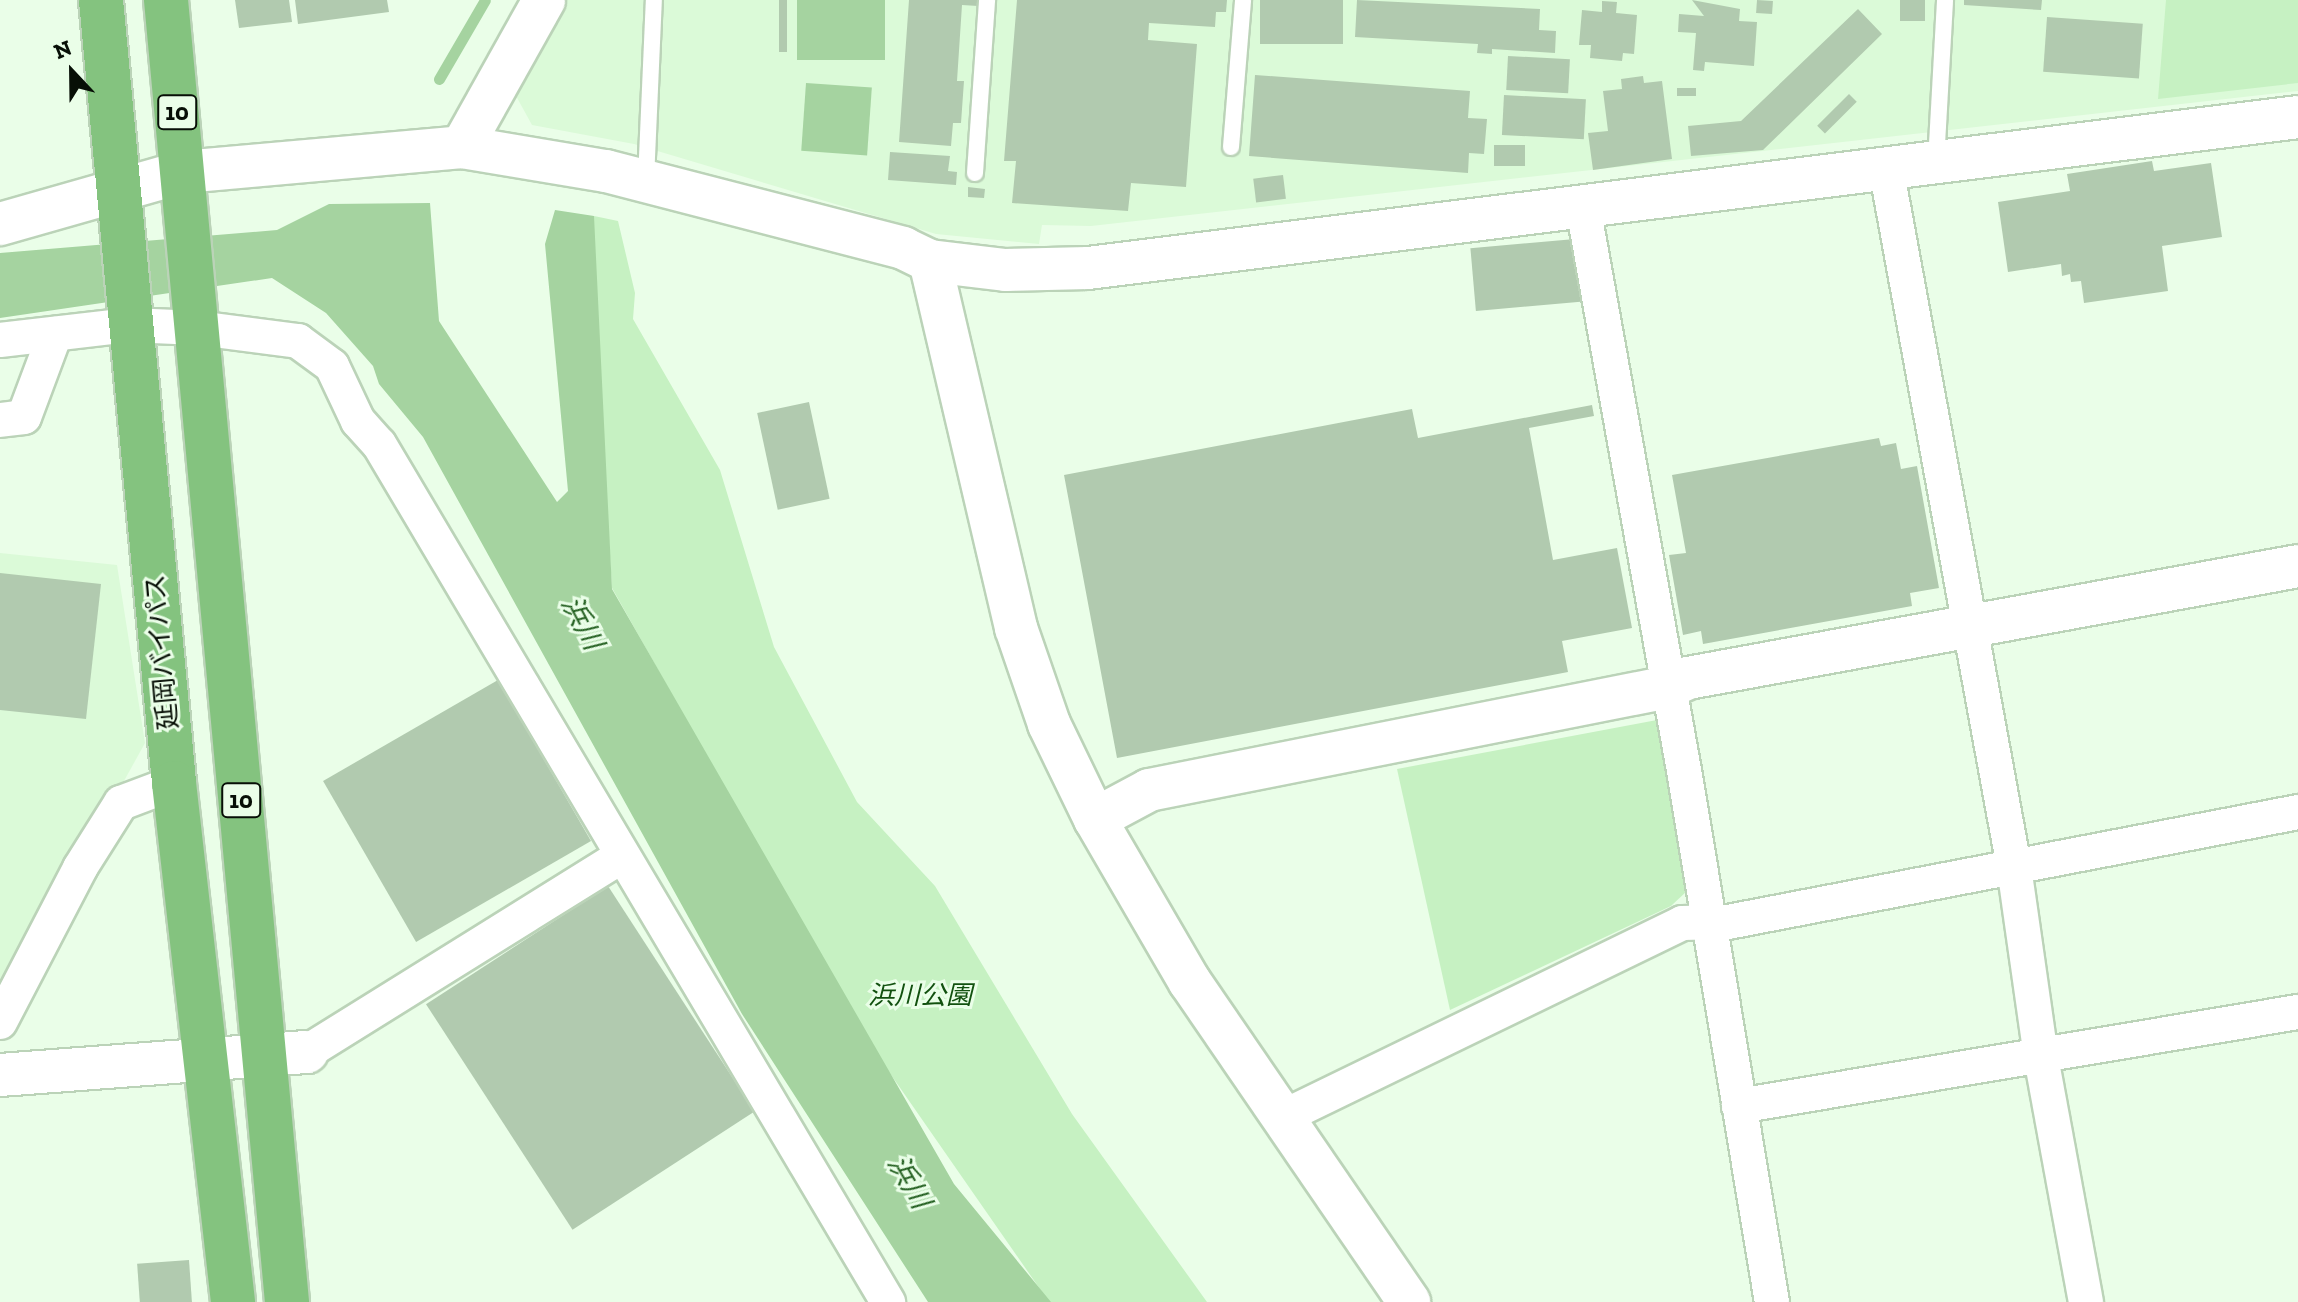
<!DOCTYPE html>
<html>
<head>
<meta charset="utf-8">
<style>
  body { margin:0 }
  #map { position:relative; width:2298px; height:1302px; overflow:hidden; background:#eafee8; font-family:"Zilla Slab","Noto Sans JP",serif }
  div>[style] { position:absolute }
  .built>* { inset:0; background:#dbfad8 }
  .green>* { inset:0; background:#c6f1c2 }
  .water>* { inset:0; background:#a5d3a0; transform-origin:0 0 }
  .stream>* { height:11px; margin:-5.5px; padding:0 5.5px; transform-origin:5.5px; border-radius:5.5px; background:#a5d3a0 }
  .building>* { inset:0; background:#b1caaf; transform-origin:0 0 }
  .roads { filter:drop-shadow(2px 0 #bbd3b8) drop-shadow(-2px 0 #bbd3b8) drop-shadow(0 2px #bbd3b8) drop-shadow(0 -2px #bbd3b8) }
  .service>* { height:16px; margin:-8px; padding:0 8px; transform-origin:8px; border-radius:8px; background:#fff }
  .minor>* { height:34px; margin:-17px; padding:0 17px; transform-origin:17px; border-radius:17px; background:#fff }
  .tertiary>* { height:42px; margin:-21px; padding:0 21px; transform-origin:21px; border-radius:21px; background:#fff }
  .trunk>* { height:44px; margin:-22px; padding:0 22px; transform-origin:22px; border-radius:22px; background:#84c37f }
  span { translate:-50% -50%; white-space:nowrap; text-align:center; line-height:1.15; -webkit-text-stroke:6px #eafee8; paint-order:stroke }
  .shield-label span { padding:2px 6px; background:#eafee8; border:2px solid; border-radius:6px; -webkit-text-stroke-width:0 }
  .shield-label { font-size:24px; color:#070f06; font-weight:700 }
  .street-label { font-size:26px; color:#070f06 }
  .park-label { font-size:26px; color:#12510f; font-style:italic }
  .water-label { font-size:28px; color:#225f1f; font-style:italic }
  .north { position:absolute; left:32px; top:32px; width:80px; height:80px; -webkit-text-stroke:6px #eafee8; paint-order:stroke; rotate:338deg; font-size:22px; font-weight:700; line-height:32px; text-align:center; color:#070f06 }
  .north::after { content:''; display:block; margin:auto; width:28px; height:36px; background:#070f06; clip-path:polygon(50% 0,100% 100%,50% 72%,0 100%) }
</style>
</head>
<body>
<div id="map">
  <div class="built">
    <div style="clip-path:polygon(559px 0,2298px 0,2298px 91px,1091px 226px,1042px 225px,1039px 244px,936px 234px,634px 144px,532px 125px,510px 85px)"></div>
    <div style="clip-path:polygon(0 553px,117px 565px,145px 743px,0 1005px)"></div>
  </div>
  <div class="green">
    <div style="clip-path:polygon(2166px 0,2298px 0,2298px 83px,2158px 99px)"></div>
    <div style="clip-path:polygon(594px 216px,618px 221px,635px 293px,633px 319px,720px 470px,774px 647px,857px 802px,935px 886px,1072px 1114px,1207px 1302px,1049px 1302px,864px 1036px,612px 588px,593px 288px)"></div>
    <div style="clip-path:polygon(1657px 720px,1687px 891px,1671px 906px,1450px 1010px,1397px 769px)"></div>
  </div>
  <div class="water">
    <div style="left:797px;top:0;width:88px;height:60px"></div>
    <div style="left:806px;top:83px;width:66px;height:68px;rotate:4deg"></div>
    <div style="clip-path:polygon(430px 203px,439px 321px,557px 502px,568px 491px,545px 244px,555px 210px,594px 216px,612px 589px,954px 1184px,1051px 1302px,928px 1302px,742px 1014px,423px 437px,379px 384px,373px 366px,326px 313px,272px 278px,0 318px,0 253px,277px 230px,329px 204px)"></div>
  </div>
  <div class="stream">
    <div style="left:439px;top:79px;width:91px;rotate:-59.8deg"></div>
  </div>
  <div class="building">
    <div style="clip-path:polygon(235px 0,289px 0,292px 22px,239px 28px)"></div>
    <div style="clip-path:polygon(295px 0,387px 0,389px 12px,298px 24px)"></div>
    <div style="left:779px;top:0;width:8px;height:52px"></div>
    <div style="clip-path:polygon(909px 0,979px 0,978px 6px,962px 5px,957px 81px,964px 81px,961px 123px,953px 123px,951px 146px,899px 142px)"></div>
    <div style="clip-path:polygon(1017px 0,1227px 0,1226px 12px,1216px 12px,1215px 27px,1149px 23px,1148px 40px,1197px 44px,1186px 187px,1131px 183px,1128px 211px,1012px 203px,1016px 161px,1004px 161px)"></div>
    <div style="left:1260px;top:0;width:83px;height:44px"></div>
    <div style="clip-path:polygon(1357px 0,1540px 9px,1539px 30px,1556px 31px,1555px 53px,1492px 49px,1492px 54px,1477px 53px,1478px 44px,1355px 37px)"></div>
    <div style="clip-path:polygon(1692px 0,1740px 9px,1739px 21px,1757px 22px,1754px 66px,1705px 62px,1704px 71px,1693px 70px,1696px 33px,1678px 32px,1679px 14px,1704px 16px)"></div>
    <div style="left:1757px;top:0;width:16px;height:13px;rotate:4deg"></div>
    <div style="left:1900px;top:0;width:25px;height:21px"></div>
    <div style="clip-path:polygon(1964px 0,2042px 0,2041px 10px,1964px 5px)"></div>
    <div style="clip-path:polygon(1602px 1px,1617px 2px,1616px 13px,1637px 15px,1634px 54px,1623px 53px,1622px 61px,1590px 58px,1591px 45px,1579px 45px,1582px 10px,1602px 12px)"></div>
    <div style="clip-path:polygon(1858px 9px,1882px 34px,1763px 150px,1691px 156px,1688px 126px,1741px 121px)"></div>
    <div style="left:2047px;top:17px;width:96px;height:55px;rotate:4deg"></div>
    <div style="left:1508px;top:56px;width:62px;height:34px;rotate:3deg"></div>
    <div style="clip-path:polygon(1255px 75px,1470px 91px,1468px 118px,1487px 119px,1484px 154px,1469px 153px,1468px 173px,1249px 156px)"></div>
    <div style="clip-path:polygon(1643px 76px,1644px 83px,1662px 81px,1672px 159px,1593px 170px,1588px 133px,1608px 131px,1603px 91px,1622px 89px,1621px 79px)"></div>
    <div style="left:1677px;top:88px;width:19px;height:8px"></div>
    <div style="left:1849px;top:94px;width:11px;height:45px;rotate:45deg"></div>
    <div style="left:1504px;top:95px;width:82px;height:40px;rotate:3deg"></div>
    <div style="left:1494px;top:145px;width:31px;height:21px"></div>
    <div style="clip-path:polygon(890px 152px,950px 156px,948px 171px,957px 172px,956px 185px,888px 180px)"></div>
    <div style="clip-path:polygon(2152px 161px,2154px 171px,2211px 163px,2222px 237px,2162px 246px,2168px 291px,2084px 303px,2081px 281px,2071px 282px,2070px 274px,2062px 276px,2061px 264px,2008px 272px,1998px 202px,2070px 191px,2067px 174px)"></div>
    <div style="left:1283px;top:175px;width:24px;height:30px;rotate:83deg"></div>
    <div style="clip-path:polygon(968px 187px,985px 189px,984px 198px,968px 197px)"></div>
    <div style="left:1575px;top:239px;width:63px;height:105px;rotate:85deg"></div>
    <div style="left:809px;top:402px;width:99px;height:53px;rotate:78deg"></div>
    <div style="clip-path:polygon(1592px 405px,1594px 416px,1529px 428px,1553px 560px,1617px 548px,1632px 628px,1562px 641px,1568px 672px,1117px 758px,1064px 475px,1412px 409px,1418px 438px)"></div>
    <div style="clip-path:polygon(1879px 438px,1881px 446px,1896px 443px,1901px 469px,1917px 466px,1939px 588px,1910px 593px,1912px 606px,1703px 644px,1701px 631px,1683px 635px,1669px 555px,1686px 553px,1672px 475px)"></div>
    <div style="clip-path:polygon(0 573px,101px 584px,86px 719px,0 710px)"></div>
    <div style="left:498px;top:680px;width:186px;height:202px;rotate:60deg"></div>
    <div style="left:608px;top:886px;width:269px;height:217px;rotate:57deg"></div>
    <div style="left:189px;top:1260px;width:42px;height:52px;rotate:86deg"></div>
  </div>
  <div class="roads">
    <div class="service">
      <div style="left:1231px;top:147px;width:147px;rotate:-85.3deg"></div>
      <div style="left:1936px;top:162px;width:162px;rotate:-86.8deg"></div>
      <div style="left:975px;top:173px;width:173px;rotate:-86deg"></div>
      <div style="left:646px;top:180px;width:180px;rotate:-87.5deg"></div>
    </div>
    <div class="minor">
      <div style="left:1886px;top:168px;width:711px;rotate:79.62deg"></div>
      <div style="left:2014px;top:867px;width:192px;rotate:81.9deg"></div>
      <div style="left:2041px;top:1057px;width:249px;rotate:79.6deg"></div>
      <div style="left:1583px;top:207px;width:578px;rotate:79.84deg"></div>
      <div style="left:1685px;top:776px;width:533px;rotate:80.61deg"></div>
      <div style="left:0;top:340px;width:131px;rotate:-6.6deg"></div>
      <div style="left:130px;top:325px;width:68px;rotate:2.5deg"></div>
      <div style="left:198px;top:328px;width:101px;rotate:7.4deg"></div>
      <div style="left:298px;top:341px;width:42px;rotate:36.3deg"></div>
      <div style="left:332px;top:366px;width:61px;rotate:64.7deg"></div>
      <div style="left:358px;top:421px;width:31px;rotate:48deg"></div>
      <div style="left:379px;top:444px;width:998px;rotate:59.32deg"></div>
      <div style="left:0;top:420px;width:24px;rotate:-7deg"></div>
      <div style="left:24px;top:417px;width:89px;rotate:-69.5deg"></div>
      <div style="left:0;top:1022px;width:174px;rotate:-62.5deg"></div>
      <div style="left:80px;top:868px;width:77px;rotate:-57.8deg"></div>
      <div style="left:121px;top:803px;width:57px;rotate:-20.7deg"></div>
      <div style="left:307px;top:1052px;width:369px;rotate:-31.9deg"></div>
      <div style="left:1739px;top:1106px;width:567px;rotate:-9.55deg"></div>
      <div style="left:1283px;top:1117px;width:444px;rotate:-25.9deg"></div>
      <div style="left:1682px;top:923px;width:46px;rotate:-1.2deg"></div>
      <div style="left:1728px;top:922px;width:581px;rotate:-10.92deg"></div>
    </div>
    <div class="tertiary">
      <div style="left:462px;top:147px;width:168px;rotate:-60.8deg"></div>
      <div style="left:0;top:224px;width:190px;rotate:-15.9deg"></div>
      <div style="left:183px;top:172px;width:280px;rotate:-5.1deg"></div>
      <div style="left:462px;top:147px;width:146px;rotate:9.5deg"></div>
      <div style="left:606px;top:171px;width:307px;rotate:14.5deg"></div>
      <div style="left:903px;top:248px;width:30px;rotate:26deg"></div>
      <div style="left:930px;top:261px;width:76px;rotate:6.8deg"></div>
      <div style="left:1005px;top:270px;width:83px;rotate:-1.4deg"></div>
      <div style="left:1088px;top:268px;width:1219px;rotate:-7.11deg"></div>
      <div style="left:930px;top:261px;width:377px;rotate:76.8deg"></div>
      <div style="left:1016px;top:628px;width:102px;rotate:71deg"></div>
      <div style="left:1049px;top:724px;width:106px;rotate:64.2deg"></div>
      <div style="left:1095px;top:819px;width:189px;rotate:59.8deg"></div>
      <div style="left:1190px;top:982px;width:388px;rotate:55.6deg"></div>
      <div style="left:1095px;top:819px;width:61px;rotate:-28.2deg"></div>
      <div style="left:1149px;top:790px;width:529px;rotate:-11.22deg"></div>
      <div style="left:1668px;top:687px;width:22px;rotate:-24deg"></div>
      <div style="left:1688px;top:678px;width:620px;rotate:-10.4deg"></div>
      <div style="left:0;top:1075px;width:308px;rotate:-4.3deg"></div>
    </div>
    <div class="trunk">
      <div style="left:101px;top:0;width:786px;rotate:84.67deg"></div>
      <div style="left:174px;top:783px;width:522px;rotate:83.51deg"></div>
      <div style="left:166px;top:0;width:1308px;rotate:84.69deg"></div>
    </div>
  </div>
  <div class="shield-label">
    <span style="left:177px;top:112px">10</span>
    <span style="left:241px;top:800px">10</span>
  </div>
  <div class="street-label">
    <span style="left:162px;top:652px;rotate:-95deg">延岡バイパス</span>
  </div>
  <div class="park-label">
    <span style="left:920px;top:996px">浜川公園</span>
  </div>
  <div class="water-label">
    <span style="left:582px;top:623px;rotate:62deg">浜川</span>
    <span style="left:909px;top:1182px;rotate:60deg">浜川</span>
  </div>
  <div class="north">N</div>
</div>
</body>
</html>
